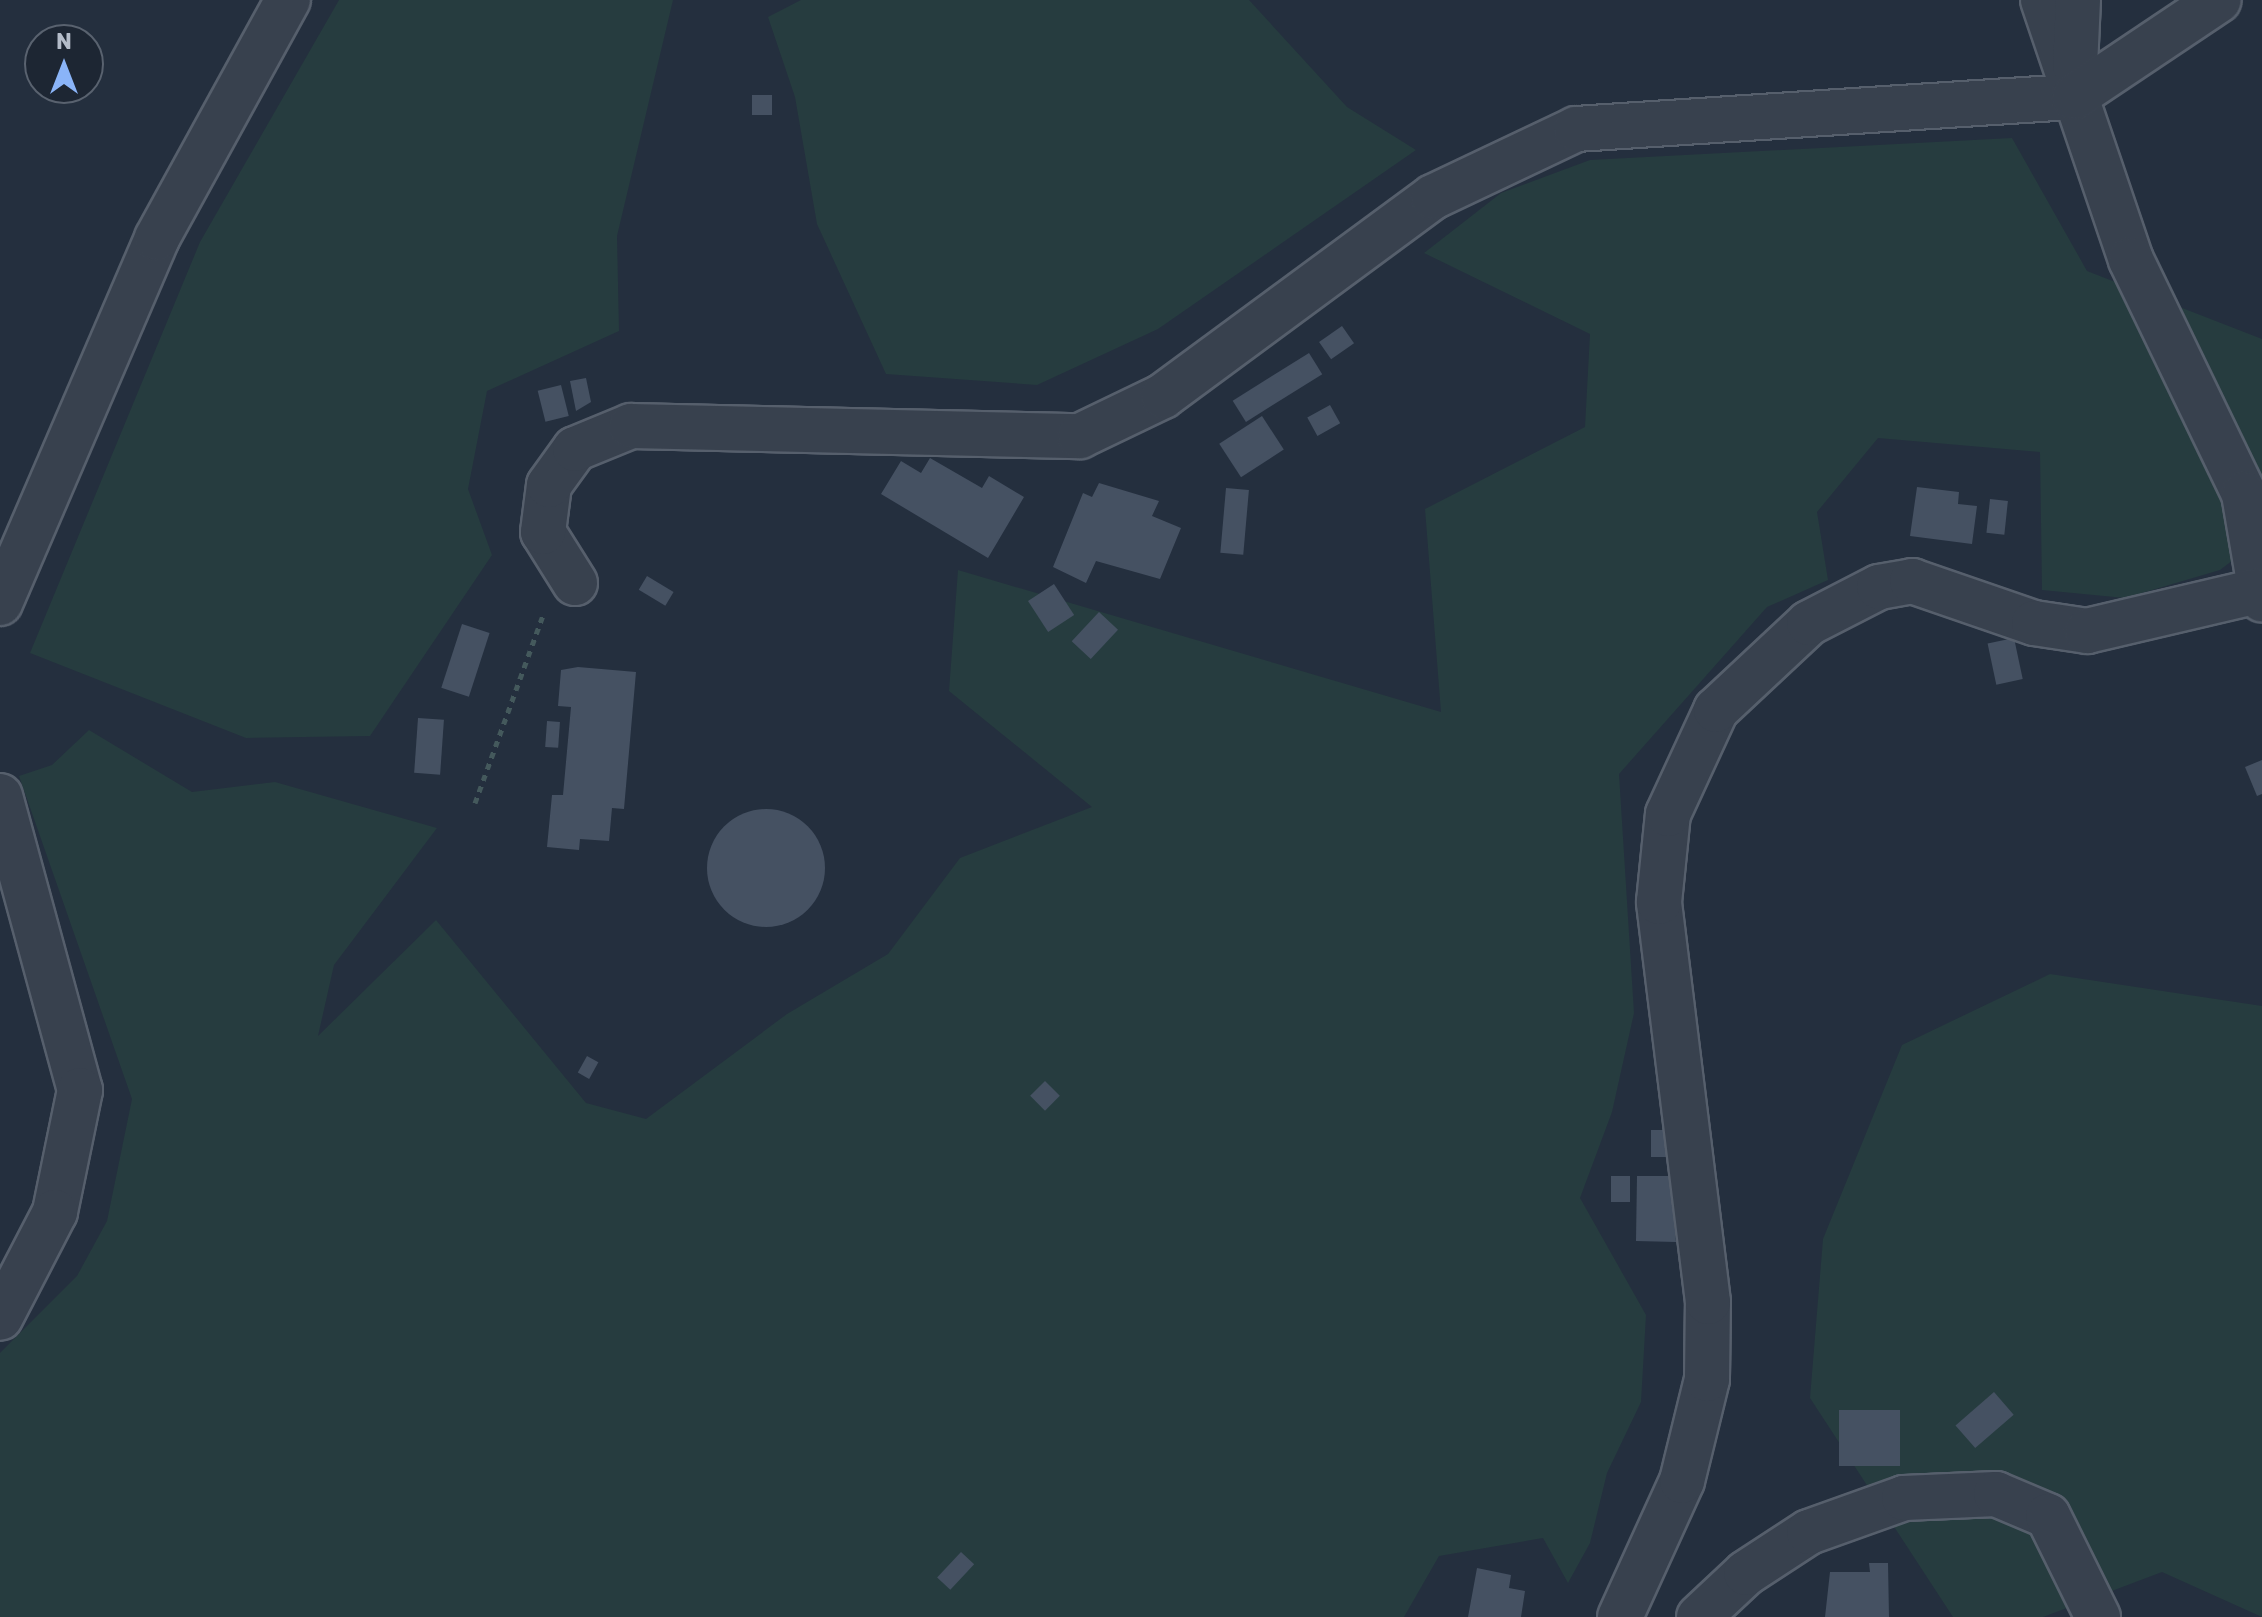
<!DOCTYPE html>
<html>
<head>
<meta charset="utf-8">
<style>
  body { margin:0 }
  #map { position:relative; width:2262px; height:1617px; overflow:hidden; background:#242f3e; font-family:Rubik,sans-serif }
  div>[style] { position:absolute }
  .green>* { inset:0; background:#263c3f }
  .building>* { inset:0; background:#455162; transform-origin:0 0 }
  .round { border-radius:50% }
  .path>* { height:5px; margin-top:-2.5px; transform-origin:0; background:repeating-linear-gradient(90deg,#44595c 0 6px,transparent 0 12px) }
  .roads { filter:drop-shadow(2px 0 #565f6c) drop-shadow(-2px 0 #565f6c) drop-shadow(0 2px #565f6c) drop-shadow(0 -2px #565f6c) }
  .minor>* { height:44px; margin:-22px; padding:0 22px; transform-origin:22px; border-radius:22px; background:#38414e }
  span { translate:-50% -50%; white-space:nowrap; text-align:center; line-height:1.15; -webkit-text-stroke:8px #1d2633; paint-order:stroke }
  .north { position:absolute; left:24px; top:24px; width:80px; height:80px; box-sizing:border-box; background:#1d2633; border:2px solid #59626f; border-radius:50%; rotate:0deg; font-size:22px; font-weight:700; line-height:32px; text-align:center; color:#b4bcc9 }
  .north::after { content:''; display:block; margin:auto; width:28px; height:36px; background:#8ab4f8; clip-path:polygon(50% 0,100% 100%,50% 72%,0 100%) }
</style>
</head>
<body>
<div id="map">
  <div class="green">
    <div style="clip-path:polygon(339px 0,673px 0,617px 236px,619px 331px,487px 391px,468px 489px,492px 555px,370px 736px,246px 738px,30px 653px,200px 242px)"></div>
    <div style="clip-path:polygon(801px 0,1249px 0,1347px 107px,1416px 150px,1158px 329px,1037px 385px,886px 374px,817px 224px,795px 97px,768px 17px)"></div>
    <div style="clip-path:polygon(2012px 138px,2087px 271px,2262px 339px,2262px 538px,2220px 570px,2125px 598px,2042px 590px,2040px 452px,1878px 438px,1817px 512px,1828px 580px,1767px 607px,1619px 774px,1634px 1013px,1612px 1112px,1580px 1198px,1646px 1315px,1641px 1402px,1607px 1473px,1590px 1543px,1568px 1583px,1543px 1538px,1439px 1556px,1404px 1617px,0 1617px,0 1353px,77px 1276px,107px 1221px,132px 1099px,19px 776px,52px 765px,89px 730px,192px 792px,275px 782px,437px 828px,334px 965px,318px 1036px,436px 920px,586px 1103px,646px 1119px,787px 1014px,888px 954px,960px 858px,1092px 807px,949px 691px,958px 570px,1441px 712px,1425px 509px,1585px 427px,1590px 334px,1424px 253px,1501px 193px,1590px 160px)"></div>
    <div style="clip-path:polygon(2050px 974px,2262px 1006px,2262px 1617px,2162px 1572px,2043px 1617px,1953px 1617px,1810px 1398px,1823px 1239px,1902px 1045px)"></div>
  </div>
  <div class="building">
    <div style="left:772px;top:95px;width:20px;height:20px;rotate:90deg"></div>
    <div style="left:1342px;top:326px;width:21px;height:28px;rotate:55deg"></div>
    <div style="left:1309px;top:353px;width:25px;height:90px;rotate:58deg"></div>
    <div style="clip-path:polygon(586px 378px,591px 402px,576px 411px,570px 381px)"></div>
    <div style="left:561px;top:385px;width:32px;height:24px;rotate:76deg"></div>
    <div style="left:1330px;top:405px;width:21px;height:26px;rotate:61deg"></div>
    <div style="left:1262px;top:416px;width:40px;height:51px;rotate:57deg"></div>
    <div style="clip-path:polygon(930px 458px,982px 488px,989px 476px,1024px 497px,988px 558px,881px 494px,901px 461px,921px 473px)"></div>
    <div style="clip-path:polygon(1099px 483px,1159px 501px,1152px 516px,1181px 528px,1160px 579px,1096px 561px,1086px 583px,1053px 567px,1083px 493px,1092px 497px)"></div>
    <div style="clip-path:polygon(1917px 487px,1959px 492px,1958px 504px,1977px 506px,1972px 544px,1910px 536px)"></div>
    <div style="left:1226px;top:488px;width:23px;height:65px;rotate:5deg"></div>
    <div style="left:1990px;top:499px;width:18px;height:34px;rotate:6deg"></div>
    <div style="left:647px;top:576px;width:31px;height:16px;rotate:31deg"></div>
    <div style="left:1054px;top:584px;width:37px;height:31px;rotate:57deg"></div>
    <div style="left:1099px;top:612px;width:26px;height:40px;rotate:43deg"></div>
    <div style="left:462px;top:624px;width:29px;height:67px;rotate:18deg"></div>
    <div style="left:2014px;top:638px;width:42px;height:27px;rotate:78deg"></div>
    <div style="clip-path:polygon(578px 667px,636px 672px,624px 809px,612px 808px,609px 841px,580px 839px,579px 850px,547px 847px,552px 795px,563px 795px,571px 707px,558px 706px,561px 670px)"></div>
    <div style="left:418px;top:718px;width:26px;height:55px;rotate:4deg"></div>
    <div style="left:547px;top:721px;width:13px;height:26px;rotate:4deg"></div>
    <div style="clip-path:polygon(2262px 760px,2262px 794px,2257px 796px,2245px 767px)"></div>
    <div class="round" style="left:707px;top:809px;width:118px;height:118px"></div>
    <div style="left:587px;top:1056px;width:13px;height:19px;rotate:29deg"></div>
    <div style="left:1045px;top:1081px;width:21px;height:21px;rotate:45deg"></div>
    <div style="left:1651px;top:1130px;width:18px;height:27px"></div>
    <div style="left:1611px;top:1176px;width:19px;height:26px"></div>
    <div style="clip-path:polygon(1637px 1176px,1670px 1176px,1676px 1242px,1636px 1241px)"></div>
    <div style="left:1994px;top:1392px;width:30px;height:51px;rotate:49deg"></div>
    <div style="left:1839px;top:1410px;width:61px;height:56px"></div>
    <div style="left:961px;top:1552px;width:18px;height:35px;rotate:43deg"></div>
    <div style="clip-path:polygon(1869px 1563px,1888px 1563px,1889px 1617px,1825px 1617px,1830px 1572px,1870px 1572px)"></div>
    <div style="clip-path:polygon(1477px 1568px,1511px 1575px,1509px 1588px,1525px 1591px,1521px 1617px,1468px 1617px)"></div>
  </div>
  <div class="path">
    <div style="left:475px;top:803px;width:203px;rotate:-70.1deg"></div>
  </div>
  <div class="roads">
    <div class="minor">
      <div style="left:2043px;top:0;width:274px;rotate:71.3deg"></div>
      <div style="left:2131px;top:260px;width:260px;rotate:64.2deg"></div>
      <div style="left:2244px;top:494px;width:107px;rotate:80.3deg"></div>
      <div style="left:2075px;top:66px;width:66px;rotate:-87.4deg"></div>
      <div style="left:575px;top:583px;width:60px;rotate:-122.1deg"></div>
      <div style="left:543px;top:532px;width:47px;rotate:-82.7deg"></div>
      <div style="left:549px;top:485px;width:44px;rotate:-54.2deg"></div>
      <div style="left:575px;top:449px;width:61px;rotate:-22.3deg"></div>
      <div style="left:631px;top:426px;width:449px;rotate:1.3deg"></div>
      <div style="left:1080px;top:436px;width:92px;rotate:-25.7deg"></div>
      <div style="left:1163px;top:396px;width:335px;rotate:-36.4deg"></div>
      <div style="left:1433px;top:197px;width:158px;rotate:-25.4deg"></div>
      <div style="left:1576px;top:129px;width:499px;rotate:-3.7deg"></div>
      <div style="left:2074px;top:97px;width:174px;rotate:-33.8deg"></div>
      <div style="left:0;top:603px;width:397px;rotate:-66.7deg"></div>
      <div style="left:157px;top:238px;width:272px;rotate:-61.2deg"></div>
      <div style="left:0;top:796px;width:305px;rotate:74.8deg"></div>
      <div style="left:80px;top:1090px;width:125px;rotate:101.6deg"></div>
      <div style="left:55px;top:1212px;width:119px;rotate:117.4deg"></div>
      <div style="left:1620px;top:1617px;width:149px;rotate:-65.5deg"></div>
      <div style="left:1682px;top:1481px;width:105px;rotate:-76.2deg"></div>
      <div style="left:1707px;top:1379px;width:77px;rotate:-89.3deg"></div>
      <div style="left:1708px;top:1302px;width:403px;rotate:-97deg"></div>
      <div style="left:1659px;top:902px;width:88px;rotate:-84.2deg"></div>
      <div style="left:1668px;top:814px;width:115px;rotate:-65.2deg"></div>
      <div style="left:1716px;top:710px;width:127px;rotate:-43.1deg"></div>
      <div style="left:1809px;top:623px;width:79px;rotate:-27.2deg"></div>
      <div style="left:1879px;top:587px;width:34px;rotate:-10deg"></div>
      <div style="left:1912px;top:581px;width:129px;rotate:19deg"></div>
      <div style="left:2034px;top:623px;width:54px;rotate:8.6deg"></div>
      <div style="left:2087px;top:631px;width:175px;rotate:-13.2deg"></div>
      <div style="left:1699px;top:1617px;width:64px;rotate:-43.1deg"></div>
      <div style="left:1746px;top:1573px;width:75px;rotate:-33.1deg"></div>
      <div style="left:1809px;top:1532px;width:101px;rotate:-19.7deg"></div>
      <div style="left:1904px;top:1498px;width:92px;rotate:-2.5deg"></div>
      <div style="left:1996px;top:1494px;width:56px;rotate:22.9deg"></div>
      <div style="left:2048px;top:1516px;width:113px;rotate:63.7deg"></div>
    </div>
  </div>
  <div class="north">N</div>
</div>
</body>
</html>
